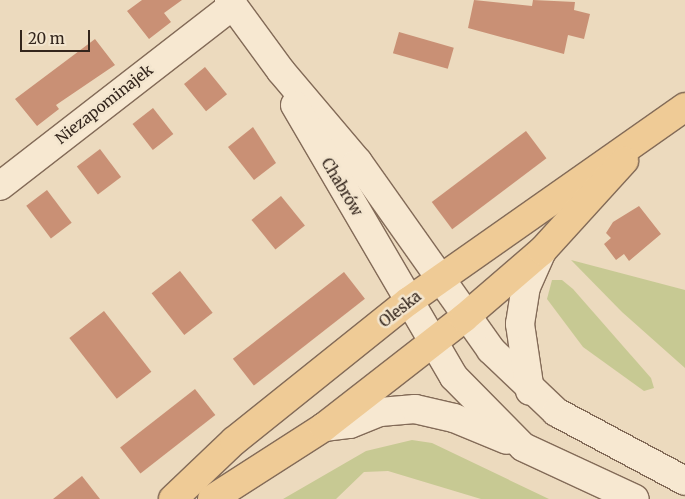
<!DOCTYPE html>
<html>
<head>
<meta charset="utf-8">
<style>
  body { margin:0 }
  #map { position:relative; width:685px; height:499px; overflow:hidden; background:#ecdabe; font-family:Merriweather,serif }
  div>[style] { position:absolute }
  .green>* { inset:0; background:#c7c993 }
  .building>* { inset:0; background:#c99075; transform-origin:0 0 }
  .roads { filter:drop-shadow(1px 0 #836b58) drop-shadow(-1px 0 #836b58) drop-shadow(0 1px #836b58) drop-shadow(0 -1px #836b58) }
  .minor>* { height:28px; margin:-14px; padding:0 14px; transform-origin:14px; border-radius:14px; background:#f7e8d1 }
  .major>* { height:28px; margin:-14px; padding:0 14px; transform-origin:14px; border-radius:14px; background:#efcb96 }
  span { translate:-50% -50%; white-space:nowrap; text-align:center; line-height:1.15; -webkit-text-stroke:5px #f3e5ce; paint-order:stroke }
  .street-label { font-size:15px; color:#33251c }
  .scale { position:absolute; left:20px; top:30px; width:70px; height:22px; box-sizing:border-box; border:2px solid #33251c; border-top:0; padding-left:6px; font-size:15px; line-height:18px; white-space:nowrap; color:#33251c; -webkit-text-stroke:4px #f3e5ce; paint-order:stroke }
</style>
</head>
<body>
<div id="map">
  <div class="green">
    <div style="clip-path:polygon(571px 260px,685px 290px,685px 368px,622px 312px)"></div>
    <div style="clip-path:polygon(552px 280px,562px 280px,573px 289px,651px 378px,654px 388px,644px 391px,583px 347px,547px 299px)"></div>
    <div style="clip-path:polygon(412px 440px,432px 443px,549px 499px,481px 499px,388px 471px,364px 472px,336px 499px,283px 499px,366px 451px)"></div>
  </div>
  <div class="building">
    <div style="clip-path:polygon(142px 0,182px 0,164px 13px,171px 22px,149px 39px,127px 11px)"></div>
    <div style="clip-path:polygon(474px 0,532px 6px,533px 0,575px 2px,574px 10px,590px 14px,584px 39px,568px 35px,564px 54px,468px 28px)"></div>
    <div style="left:399px;top:32px;width:57px;height:22px;rotate:16deg"></div>
    <div style="clip-path:polygon(95px 39px,115px 65px,56px 105px,59px 109px,37px 126px,15px 99px)"></div>
    <div style="left:205px;top:67px;width:35px;height:27px;rotate:51deg"></div>
    <div style="left:153px;top:108px;width:33px;height:26px;rotate:52deg"></div>
    <div style="clip-path:polygon(253px 127px,276px 163px,254px 180px,228px 147px)"></div>
    <div style="left:526px;top:131px;width:34px;height:118px;rotate:53deg"></div>
    <div style="left:100px;top:149px;width:35px;height:29px;rotate:53deg"></div>
    <div style="left:47px;top:190px;width:41px;height:26px;rotate:53deg"></div>
    <div style="left:281px;top:196px;width:38px;height:38px;rotate:51deg"></div>
    <div style="clip-path:polygon(639px 206px,661px 234px,629px 261px,624px 254px,616px 260px,604px 244px,611px 238px,606px 233px,613px 222px)"></div>
    <div style="left:180px;top:271px;width:53px;height:36px;rotate:52deg"></div>
    <div style="left:344px;top:272px;width:34px;height:141px;rotate:52deg"></div>
    <div style="left:104px;top:311px;width:77px;height:44px;rotate:52deg"></div>
    <div style="left:195px;top:389px;width:33px;height:95px;rotate:52deg"></div>
    <div style="clip-path:polygon(82px 476px,100px 499px,53px 499px)"></div>
  </div>
  <div class="roads">
    <div class="minor">
      <div style="left:229px;top:0;width:88px;rotate:53.8deg"></div>
      <div style="left:281px;top:71px;width:119px;rotate:49.8deg"></div>
      <div style="left:358px;top:162px;width:230px;rotate:54.7deg"></div>
      <div style="left:491px;top:350px;width:90px;rotate:43.6deg"></div>
      <div style="left:556px;top:412px;width:146px;rotate:28.1deg"></div>
      <div style="left:295px;top:105px;width:315px;rotate:59.7deg"></div>
      <div style="left:454px;top:377px;width:98px;rotate:45.4deg"></div>
      <div style="left:523px;top:447px;width:123px;rotate:24.9deg"></div>
      <div style="left:0;top:186px;width:295px;rotate:-37.8deg"></div>
      <div style="left:530px;top:391px;width:68px;rotate:-98.5deg"></div>
      <div style="left:520px;top:324px;width:37px;rotate:-81deg"></div>
      <div style="left:526px;top:287px;width:39px;rotate:-66deg"></div>
      <div style="left:324px;top:427px;width:26px;rotate:-7deg"></div>
      <div style="left:350px;top:424px;width:32px;rotate:-22deg"></div>
      <div style="left:380px;top:412px;width:35px;rotate:-5deg"></div>
      <div style="left:415px;top:409px;width:40px;rotate:13deg"></div>
      <div style="left:454px;top:418px;width:57px;rotate:22.5deg"></div>
    </div>
    <div class="major">
      <div style="left:173px;top:499px;width:84px;rotate:-43.6deg"></div>
      <div style="left:234px;top:441px;width:224px;rotate:-38.7deg"></div>
      <div style="left:409px;top:301px;width:337px;rotate:-35.1deg"></div>
      <div style="left:212px;top:499px;width:133px;rotate:-32.7deg"></div>
      <div style="left:324px;top:427px;width:177px;rotate:-37.9deg"></div>
      <div style="left:464px;top:318px;width:103px;rotate:-40.7deg"></div>
      <div style="left:542px;top:251px;width:122px;rotate:-47.7deg"></div>
    </div>
  </div>
  <div class="street-label">
    <span style="left:104px;top:104px;rotate:-38deg">Niezapominajek</span>
    <span style="left:342px;top:187px;rotate:59deg">Chabrów</span>
    <span style="left:400px;top:309px;rotate:-38deg">Oleska</span>
  </div>
  <div class="scale">20 m</div>
</div>
</body>
</html>
